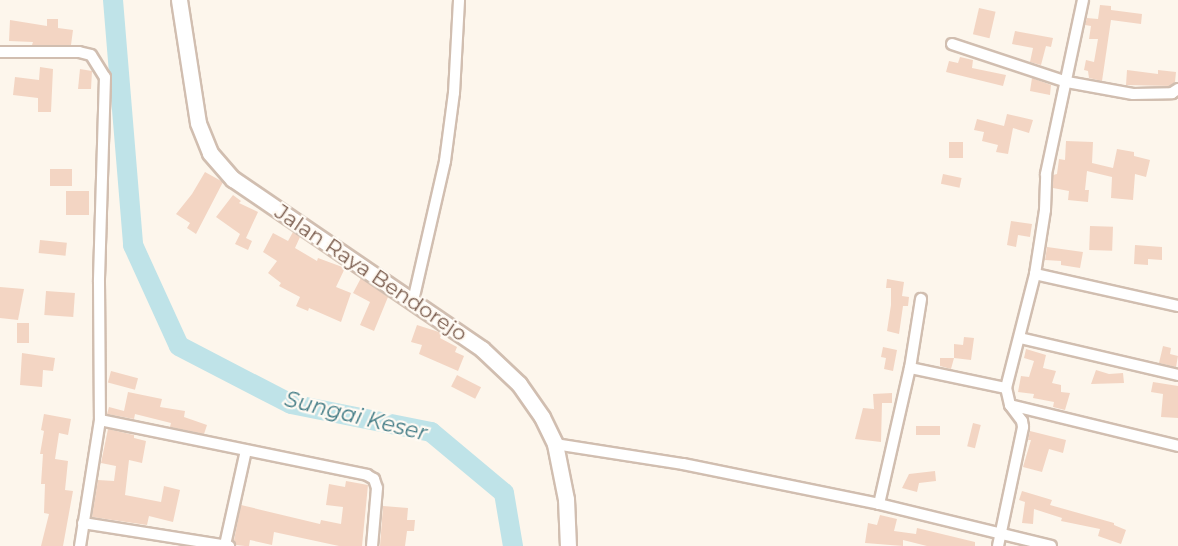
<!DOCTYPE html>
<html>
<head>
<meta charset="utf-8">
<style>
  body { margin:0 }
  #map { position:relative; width:1178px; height:546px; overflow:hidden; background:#fdf6ec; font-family:Montserrat,sans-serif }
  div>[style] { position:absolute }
  .river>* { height:20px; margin:-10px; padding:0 10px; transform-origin:10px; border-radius:10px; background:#bfe3e8 }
  .building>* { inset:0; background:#f3d5c3; transform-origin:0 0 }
  .roads { filter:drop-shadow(2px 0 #d1beb0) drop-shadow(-2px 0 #d1beb0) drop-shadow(0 2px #d1beb0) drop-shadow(0 -2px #d1beb0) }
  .minor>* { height:10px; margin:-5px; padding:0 5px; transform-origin:5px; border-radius:5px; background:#fff }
  .secondary>* { height:15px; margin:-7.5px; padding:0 7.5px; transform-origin:7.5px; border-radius:7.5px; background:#fff }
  span { translate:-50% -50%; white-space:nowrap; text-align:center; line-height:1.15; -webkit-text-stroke:4.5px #fffaf3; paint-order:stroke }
  .street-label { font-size:21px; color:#7a5c4d }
  .water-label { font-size:22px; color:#437c86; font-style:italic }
</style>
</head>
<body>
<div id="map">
  <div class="river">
    <div style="left:113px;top:0;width:246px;rotate:85.3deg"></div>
    <div style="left:133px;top:245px;width:111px;rotate:65.5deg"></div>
    <div style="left:179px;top:346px;width:126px;rotate:27.4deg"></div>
    <div style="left:291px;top:404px;width:143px;rotate:11.3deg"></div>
    <div style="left:431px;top:432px;width:95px;rotate:39.9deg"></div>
    <div style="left:504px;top:493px;width:54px;rotate:80.4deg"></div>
  </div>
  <div class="building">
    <div style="clip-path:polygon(1100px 5px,1111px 6px,1111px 10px,1142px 14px,1141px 24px,1111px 20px,1102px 81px,1089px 78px,1088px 71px,1084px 70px,1086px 60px,1094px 62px,1098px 39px,1089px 39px,1091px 26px,1085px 25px,1087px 18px,1098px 19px)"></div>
    <div style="left:979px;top:8px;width:17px;height:27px;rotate:13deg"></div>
    <div style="clip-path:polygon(47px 19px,58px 19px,58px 28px,73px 30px,71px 45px,32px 45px,33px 42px,9px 41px,10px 20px,47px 26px)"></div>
    <div style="clip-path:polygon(1015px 31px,1053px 38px,1051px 47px,1046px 46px,1041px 65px,1030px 62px,1033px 48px,1012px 44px)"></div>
    <div style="clip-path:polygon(960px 57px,973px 60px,972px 68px,1006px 75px,1003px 86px,946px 72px,949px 61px,958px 63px)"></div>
    <div style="clip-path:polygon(40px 67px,53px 69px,51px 112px,38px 112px,38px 98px,13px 95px,15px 77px,39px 80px)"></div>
    <div style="clip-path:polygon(80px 69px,92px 71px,91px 89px,78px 89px)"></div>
    <div style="clip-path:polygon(1127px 70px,1158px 74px,1158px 70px,1176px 72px,1175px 82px,1170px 86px,1126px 85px)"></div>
    <div style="clip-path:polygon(1032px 78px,1051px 85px,1050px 95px,1030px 91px)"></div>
    <div style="clip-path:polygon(1007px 114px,1033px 120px,1029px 133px,1013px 128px,1008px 154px,996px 152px,998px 145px,982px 141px,984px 132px,974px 130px,977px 119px,1004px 126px)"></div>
    <div style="clip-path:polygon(1066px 141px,1093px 142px,1092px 163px,1113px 168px,1117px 149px,1134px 152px,1134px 156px,1150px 160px,1146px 177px,1135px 174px,1133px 200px,1111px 198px,1112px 177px,1087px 171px,1085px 190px,1089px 190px,1088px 202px,1068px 200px,1069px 191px,1053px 188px,1053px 175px,1057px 174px,1059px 159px,1065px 160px)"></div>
    <div style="left:949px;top:142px;width:14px;height:16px"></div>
    <div style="left:50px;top:169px;width:22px;height:17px"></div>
    <div style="clip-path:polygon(205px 172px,223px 182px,196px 234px,187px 228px,190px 223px,176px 214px,192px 194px)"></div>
    <div style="left:943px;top:174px;width:19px;height:10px;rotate:12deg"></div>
    <div style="left:66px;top:191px;width:23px;height:24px"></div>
    <div style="clip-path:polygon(233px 195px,241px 201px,239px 203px,258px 212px,246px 238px,252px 241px,248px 250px,235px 244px,240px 234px,216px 217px)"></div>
    <div style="clip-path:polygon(1011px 221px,1032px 224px,1030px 237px,1018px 235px,1016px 247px,1007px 245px)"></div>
    <div style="left:1090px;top:226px;width:23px;height:24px;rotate:2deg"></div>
    <div style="clip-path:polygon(293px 232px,300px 237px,295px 248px,317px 261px,318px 258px,345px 268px,336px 287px,351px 293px,341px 322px,309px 308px,308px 311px,296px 306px,300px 297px,279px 286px,281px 283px,268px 273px,277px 261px,263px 252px,273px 233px,288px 241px)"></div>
    <div style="left:40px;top:240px;width:27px;height:13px;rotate:6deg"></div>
    <div style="clip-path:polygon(1135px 245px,1162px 247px,1162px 260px,1148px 259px,1148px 265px,1134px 264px)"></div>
    <div style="clip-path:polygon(1047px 247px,1083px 252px,1080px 268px,1061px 265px,1061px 261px,1045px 260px)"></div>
    <div style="clip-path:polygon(361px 278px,388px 297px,374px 331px,360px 325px,370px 302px,353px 293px)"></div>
    <div style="clip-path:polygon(887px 279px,904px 282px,902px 296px,909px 297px,908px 306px,903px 306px,899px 334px,887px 331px,891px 305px,891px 288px,886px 288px)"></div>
    <div style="clip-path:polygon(0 287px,24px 289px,18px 320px,0 318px)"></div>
    <div style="left:46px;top:291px;width:29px;height:24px;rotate:4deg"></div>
    <div style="left:17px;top:323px;width:12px;height:20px"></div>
    <div style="clip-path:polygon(417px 325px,442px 333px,440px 338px,457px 347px,455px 352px,464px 356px,458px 371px,419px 354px,422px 345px,411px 342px)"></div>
    <div style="clip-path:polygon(964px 337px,974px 338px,971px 360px,954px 358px,951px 369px,940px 366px,940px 358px,954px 358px,954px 344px,963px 345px)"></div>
    <div style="clip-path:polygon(1163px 346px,1171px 348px,1170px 354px,1178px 356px,1176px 367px,1159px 363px)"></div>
    <div style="clip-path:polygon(883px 347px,897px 350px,893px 371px,884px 369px,886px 358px,881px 357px)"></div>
    <div style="clip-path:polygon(1026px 349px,1046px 355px,1043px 368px,1056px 371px,1052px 383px,1061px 385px,1061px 392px,1070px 393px,1065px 410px,1053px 407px,1054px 402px,1033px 398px,1034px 394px,1018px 392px,1021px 376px,1029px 377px,1034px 361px,1024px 358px)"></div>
    <div style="clip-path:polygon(22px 353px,55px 358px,53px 371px,43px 370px,42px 387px,20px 385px)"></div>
    <div style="clip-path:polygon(1096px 370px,1109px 374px,1123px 373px,1124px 383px,1091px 384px)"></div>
    <div style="left:111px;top:371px;width:28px;height:12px;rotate:15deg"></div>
    <div style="left:457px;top:375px;width:27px;height:13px;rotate:27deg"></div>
    <div style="clip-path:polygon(1153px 382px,1178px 386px,1178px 418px,1161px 417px,1163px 394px,1151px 392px)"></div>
    <div style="clip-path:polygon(128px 392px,162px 399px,160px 407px,185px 411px,184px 417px,207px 425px,204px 434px,170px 427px,171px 423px,135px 414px,134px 419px,107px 414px,109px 407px,124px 411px)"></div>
    <div style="clip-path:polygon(892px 393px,892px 403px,882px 403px,881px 442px,855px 439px,863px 408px,874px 409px,873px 394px)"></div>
    <div style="clip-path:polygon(44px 414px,71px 419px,68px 435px,59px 433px,55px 459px,68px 461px,65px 490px,73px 491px,63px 546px,41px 546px,49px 514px,44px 513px,45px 484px,41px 484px,43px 454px,40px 454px,44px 431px,41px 430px)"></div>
    <div style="left:973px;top:423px;width:8px;height:24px;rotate:14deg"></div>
    <div style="left:916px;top:426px;width:24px;height:9px"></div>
    <div style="clip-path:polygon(108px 429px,134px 435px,134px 438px,146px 441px,142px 463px,129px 460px,125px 495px,161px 502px,164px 486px,180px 490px,173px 522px,149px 516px,147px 525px,92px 517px,98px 480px,114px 481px,116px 466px,101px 463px)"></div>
    <div style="clip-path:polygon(1030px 431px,1066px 440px,1063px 453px,1049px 449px,1042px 472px,1023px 467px,1031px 440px,1028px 440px)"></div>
    <div style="clip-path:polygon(935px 471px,936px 481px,919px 483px,917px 492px,902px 488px,909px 474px)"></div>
    <div style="clip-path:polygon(346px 481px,368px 485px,362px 546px,339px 546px,274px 532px,272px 545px,250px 540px,249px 546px,245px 546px,236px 545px,234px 540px,241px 505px,320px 524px,321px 520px,341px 524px,343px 507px,326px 505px,329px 484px,345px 487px)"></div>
    <div style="clip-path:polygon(1022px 491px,1052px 500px,1050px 505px,1114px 523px,1114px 525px,1126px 530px,1121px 544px,1098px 536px,1100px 529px,1061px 521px,1062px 518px,1034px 509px,1033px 524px,1022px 523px,1025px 502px,1019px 500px)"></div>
    <div style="clip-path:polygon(383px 506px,408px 508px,407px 520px,415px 520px,414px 531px,407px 531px,405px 546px,380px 546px)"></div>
    <div style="clip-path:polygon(880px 515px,897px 519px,894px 531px,916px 534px,917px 528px,975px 542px,975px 546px,927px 546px,903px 540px,903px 546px,865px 543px,868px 523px,877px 525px)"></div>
  </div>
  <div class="roads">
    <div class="minor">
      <div style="left:952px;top:44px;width:121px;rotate:18.3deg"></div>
      <div style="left:1067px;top:82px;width:67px;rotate:10.3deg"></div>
      <div style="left:1133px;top:94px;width:39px;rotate:-1deg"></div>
      <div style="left:1172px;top:93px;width:7px;rotate:-34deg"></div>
      <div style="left:0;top:52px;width:79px"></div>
      <div style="left:79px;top:52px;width:12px;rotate:14deg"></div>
      <div style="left:91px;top:55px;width:26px;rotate:58deg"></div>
      <div style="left:105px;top:77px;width:205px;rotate:91.7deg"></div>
      <div style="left:99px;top:282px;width:138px;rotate:89.6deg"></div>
      <div style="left:100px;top:420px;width:128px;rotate:99deg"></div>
      <div style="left:1035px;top:274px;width:147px;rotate:12.6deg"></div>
      <div style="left:413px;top:301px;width:144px;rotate:-77.1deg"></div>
      <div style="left:445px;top:161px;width:69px;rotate:-82.5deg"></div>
      <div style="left:454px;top:93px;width:93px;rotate:-86.9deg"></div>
      <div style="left:1020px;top:338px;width:162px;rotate:13.2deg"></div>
      <div style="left:910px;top:368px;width:98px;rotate:11.8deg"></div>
      <div style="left:1010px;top:405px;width:173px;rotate:13.7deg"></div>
      <div style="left:100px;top:420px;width:273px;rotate:11.6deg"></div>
      <div style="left:367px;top:475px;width:8px;rotate:30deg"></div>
      <div style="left:374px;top:479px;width:9px;rotate:72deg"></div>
      <div style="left:377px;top:488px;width:58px;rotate:94.9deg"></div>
      <div style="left:555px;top:444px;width:130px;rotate:8.9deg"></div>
      <div style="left:683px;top:464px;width:200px;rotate:11.5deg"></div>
      <div style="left:879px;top:504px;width:177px;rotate:13.7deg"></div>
      <div style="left:879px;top:504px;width:139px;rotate:-77.2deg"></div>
      <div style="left:910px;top:368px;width:70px;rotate:-80.9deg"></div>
      <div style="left:83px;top:523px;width:148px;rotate:9deg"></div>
      <div style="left:225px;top:545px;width:97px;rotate:-77.5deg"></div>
      <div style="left:998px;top:546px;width:122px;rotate:-78.1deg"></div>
      <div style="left:1023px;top:427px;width:6px;rotate:-99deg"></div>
      <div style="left:1022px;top:421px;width:20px;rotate:-127deg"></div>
      <div style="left:1010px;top:405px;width:17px;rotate:-103deg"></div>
      <div style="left:1006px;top:388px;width:118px;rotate:-75.7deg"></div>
      <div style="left:1035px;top:274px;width:65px;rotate:-81.1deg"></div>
      <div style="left:1045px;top:210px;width:36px;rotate:-88deg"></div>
      <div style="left:1046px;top:174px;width:178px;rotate:-78deg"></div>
    </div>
    <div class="secondary">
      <div style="left:179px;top:0;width:124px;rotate:81.2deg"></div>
      <div style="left:198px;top:123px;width:32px;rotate:68deg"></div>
      <div style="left:210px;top:153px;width:35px;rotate:49deg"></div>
      <div style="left:233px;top:179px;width:301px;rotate:34.3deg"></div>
      <div style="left:482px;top:349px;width:51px;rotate:43.4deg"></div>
      <div style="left:519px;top:384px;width:40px;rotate:55.1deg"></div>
      <div style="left:542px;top:417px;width:30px;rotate:64deg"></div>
      <div style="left:555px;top:444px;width:56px;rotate:78.7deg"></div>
      <div style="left:566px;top:499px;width:47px;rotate:87.6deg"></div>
    </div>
  </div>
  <div class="street-label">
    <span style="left:371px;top:273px;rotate:34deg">Jalan Raya Bendorejo</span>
  </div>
  <div class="water-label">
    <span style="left:356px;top:416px;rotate:14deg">Sungai Keser</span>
  </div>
</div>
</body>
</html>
